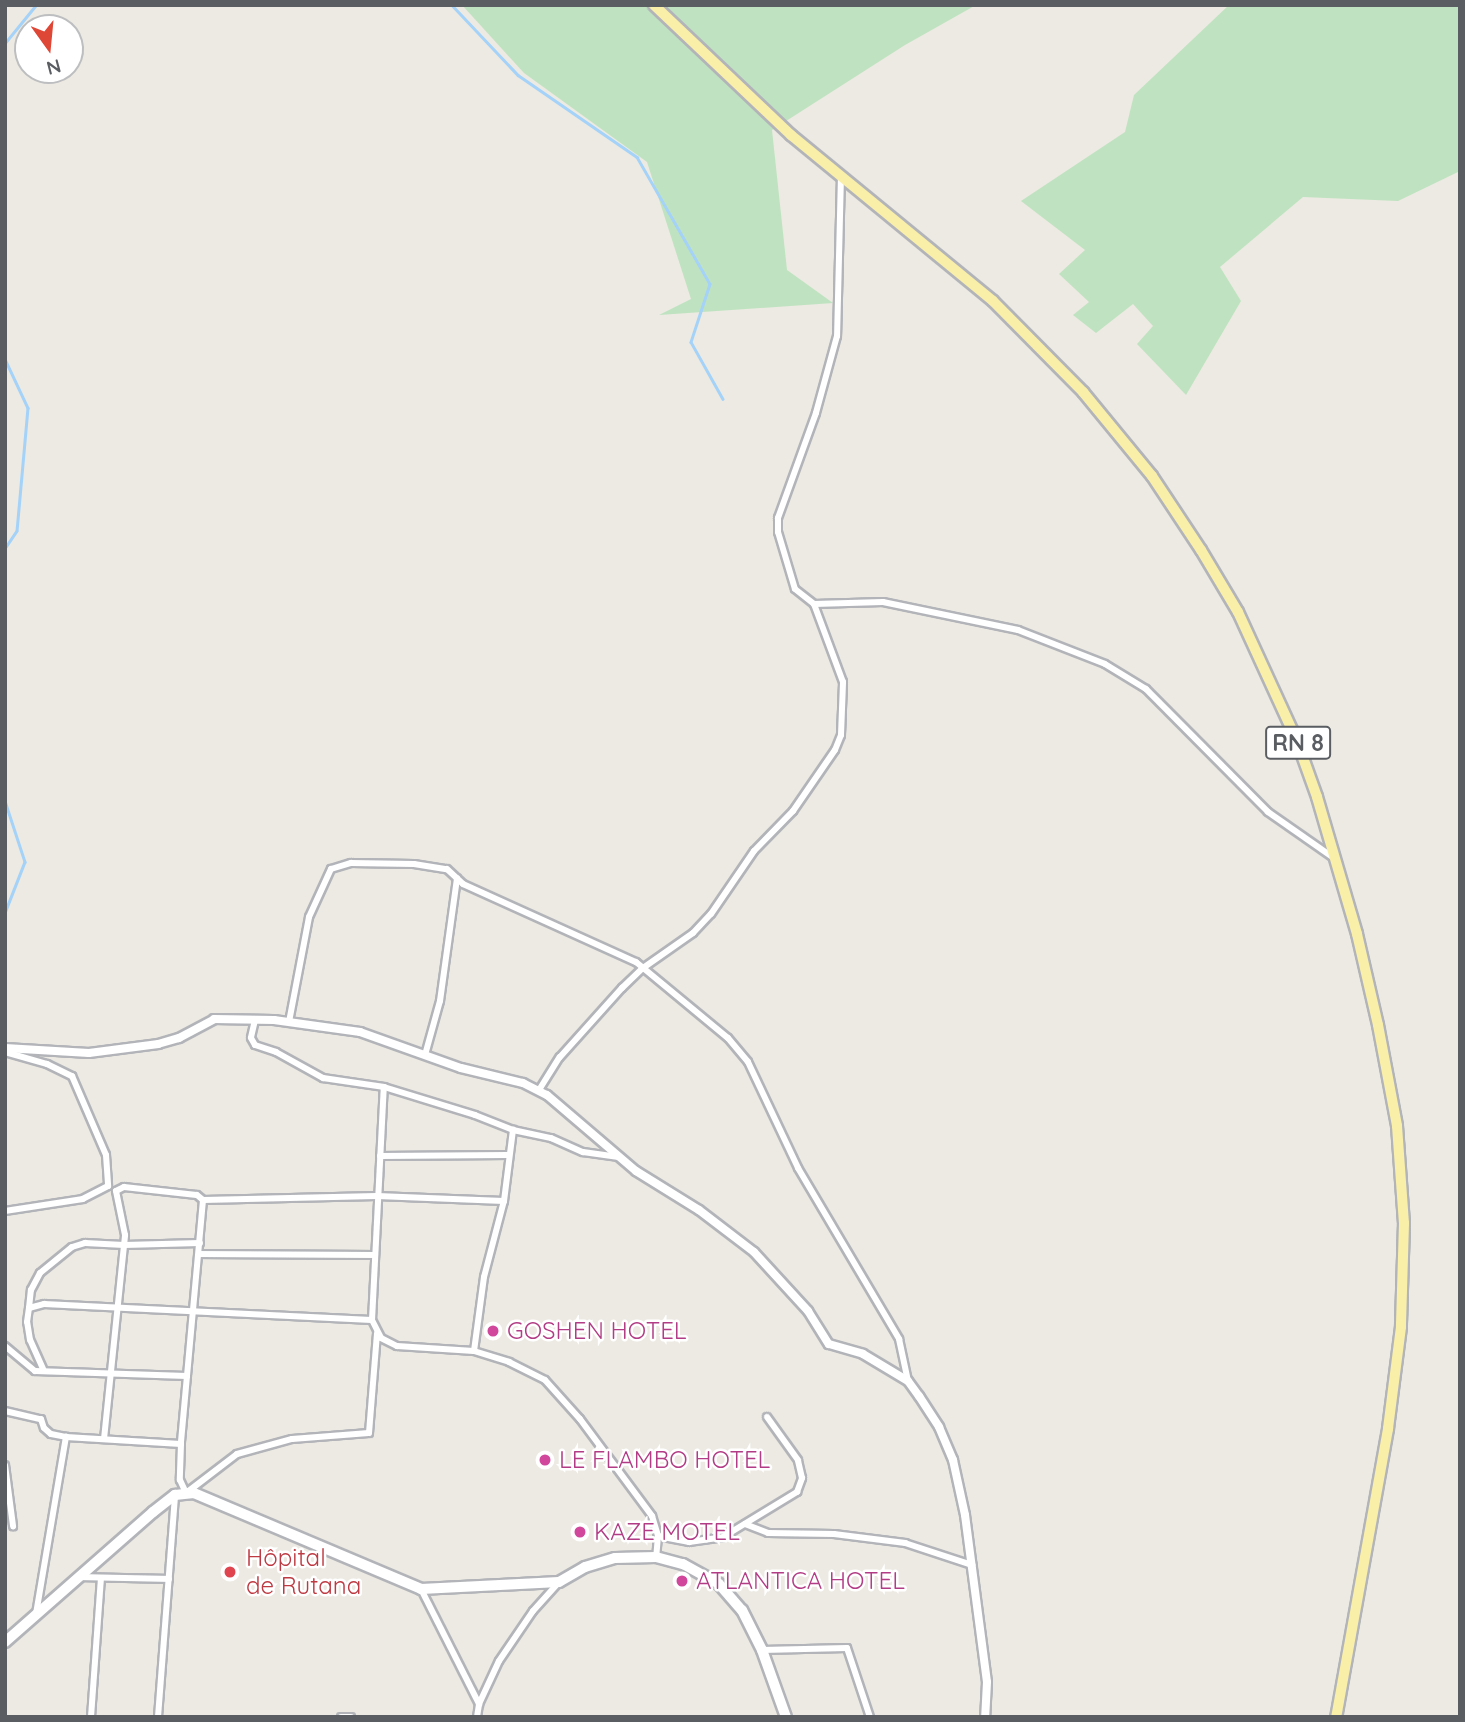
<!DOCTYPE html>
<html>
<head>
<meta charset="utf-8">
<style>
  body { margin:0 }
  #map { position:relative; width:1465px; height:1722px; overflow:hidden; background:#eceae2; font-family:Quicksand,sans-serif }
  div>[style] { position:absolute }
  .green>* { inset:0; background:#bfe3c0 }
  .stream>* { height:2.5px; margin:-1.25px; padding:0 1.25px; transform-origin:1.25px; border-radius:1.25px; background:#a4d2f9 }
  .roads { filter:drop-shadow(2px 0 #b2b4b9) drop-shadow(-2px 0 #b2b4b9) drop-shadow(0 2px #b2b4b9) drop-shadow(0 -2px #b2b4b9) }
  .minor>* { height:6px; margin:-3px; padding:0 3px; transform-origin:3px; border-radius:3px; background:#fff }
  .tertiary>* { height:8px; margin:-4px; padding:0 4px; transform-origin:4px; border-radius:4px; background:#fff }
  .secondary>* { height:10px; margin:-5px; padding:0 5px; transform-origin:5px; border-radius:5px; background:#fff }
  .primary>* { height:10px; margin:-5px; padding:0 5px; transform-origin:5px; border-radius:5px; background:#faefa9 }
  .dots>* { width:19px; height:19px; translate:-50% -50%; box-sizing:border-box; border:4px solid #fff; border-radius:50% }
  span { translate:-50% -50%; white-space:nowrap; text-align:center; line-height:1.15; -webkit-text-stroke:5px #fff; paint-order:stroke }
  .shield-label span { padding:2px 5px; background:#fff; border:2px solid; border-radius:5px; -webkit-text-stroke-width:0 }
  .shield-label { font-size:23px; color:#5a5d62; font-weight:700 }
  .hotel-label { font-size:24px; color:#b23c85 }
  .left { translate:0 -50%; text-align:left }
  .health-label { font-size:24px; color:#be3a42 }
  .frame { position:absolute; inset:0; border:7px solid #5a5d62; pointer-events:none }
  .north { position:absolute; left:14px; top:14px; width:70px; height:70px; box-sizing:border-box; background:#fff; border:2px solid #bdbec0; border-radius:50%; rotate:165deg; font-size:19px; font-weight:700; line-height:28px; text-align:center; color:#5a5d62 }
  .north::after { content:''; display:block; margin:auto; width:24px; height:32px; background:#de4736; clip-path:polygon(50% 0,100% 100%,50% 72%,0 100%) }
</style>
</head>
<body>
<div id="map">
  <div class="green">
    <div style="clip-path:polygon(462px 5px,976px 5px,905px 45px,772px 130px,787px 270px,833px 303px,659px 315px,691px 299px,647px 162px,524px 73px)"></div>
    <div style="clip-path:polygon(1229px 5px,1460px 5px,1460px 171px,1398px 201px,1303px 197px,1220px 267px,1241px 301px,1186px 395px,1137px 344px,1153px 326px,1133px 304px,1096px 333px,1073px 315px,1089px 302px,1059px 274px,1085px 250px,1021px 201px,1125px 132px,1134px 95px)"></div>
  </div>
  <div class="stream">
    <div style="left:452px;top:5px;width:96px;rotate:46.7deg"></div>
    <div style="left:518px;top:75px;width:145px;rotate:34.6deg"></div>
    <div style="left:637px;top:157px;width:146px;rotate:60.1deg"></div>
    <div style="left:710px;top:284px;width:61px;rotate:108.1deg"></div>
    <div style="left:691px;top:342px;width:65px;rotate:60.7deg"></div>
    <div style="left:5px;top:43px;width:49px;rotate:-50.8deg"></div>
    <div style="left:5px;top:359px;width:54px;rotate:64.9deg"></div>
    <div style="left:28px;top:408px;width:123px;rotate:95.1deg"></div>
    <div style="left:17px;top:531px;width:22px;rotate:124deg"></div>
    <div style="left:5px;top:801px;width:64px;rotate:71.8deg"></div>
    <div style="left:25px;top:862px;width:55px;rotate:111.4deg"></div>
  </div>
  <div class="roads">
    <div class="minor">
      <div style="left:841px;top:175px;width:161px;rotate:91.4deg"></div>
      <div style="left:837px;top:336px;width:80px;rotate:105.3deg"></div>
      <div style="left:816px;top:413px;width:112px;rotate:109.9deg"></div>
      <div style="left:778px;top:518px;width:14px;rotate:90deg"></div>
      <div style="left:778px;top:532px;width:59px;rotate:73.4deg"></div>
      <div style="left:795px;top:589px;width:24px;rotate:38deg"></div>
      <div style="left:814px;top:604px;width:69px;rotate:-1.7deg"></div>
      <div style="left:883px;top:602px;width:138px;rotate:11.7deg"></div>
      <div style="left:1018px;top:630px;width:93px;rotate:21.3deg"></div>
      <div style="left:1105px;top:664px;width:48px;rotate:31.4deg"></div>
      <div style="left:1146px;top:689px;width:173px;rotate:45.2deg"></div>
      <div style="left:1268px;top:812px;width:80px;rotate:34.9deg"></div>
      <div style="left:255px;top:1020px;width:18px;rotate:103deg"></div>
      <div style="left:251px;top:1038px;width:8px;rotate:60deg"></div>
      <div style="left:255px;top:1045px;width:22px;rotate:18deg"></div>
      <div style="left:276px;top:1052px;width:54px;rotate:29deg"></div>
      <div style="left:323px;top:1078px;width:62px;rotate:8.4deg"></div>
      <div style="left:384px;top:1087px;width:95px;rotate:17.1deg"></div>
      <div style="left:475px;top:1115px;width:41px;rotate:21.5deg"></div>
      <div style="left:513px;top:1130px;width:39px;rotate:12deg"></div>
      <div style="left:551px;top:1138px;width:35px;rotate:24deg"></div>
      <div style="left:583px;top:1152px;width:36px;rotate:8deg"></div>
      <div style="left:289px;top:1022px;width:107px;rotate:-79.2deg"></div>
      <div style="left:309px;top:917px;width:53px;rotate:-65.4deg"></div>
      <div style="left:331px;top:869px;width:21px;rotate:-17deg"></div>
      <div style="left:351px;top:863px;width:63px;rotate:0.9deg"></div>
      <div style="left:414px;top:864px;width:33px;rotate:9deg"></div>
      <div style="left:447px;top:869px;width:22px;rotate:43deg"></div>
      <div style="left:463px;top:884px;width:190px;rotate:24.3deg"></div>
      <div style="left:636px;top:962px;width:119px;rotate:39.6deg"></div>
      <div style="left:728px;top:1038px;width:31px;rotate:50deg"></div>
      <div style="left:748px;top:1062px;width:117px;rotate:64.7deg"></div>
      <div style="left:798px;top:1168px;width:199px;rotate:59.4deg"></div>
      <div style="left:899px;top:1339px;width:43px;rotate:77.9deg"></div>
      <div style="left:5px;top:1052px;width:44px;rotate:15.9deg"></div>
      <div style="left:47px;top:1064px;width:28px;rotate:26deg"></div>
      <div style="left:72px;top:1076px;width:86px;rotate:66.7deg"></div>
      <div style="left:106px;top:1155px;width:31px;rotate:86deg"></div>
      <div style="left:108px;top:1186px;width:28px;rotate:153deg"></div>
      <div style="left:83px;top:1199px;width:79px;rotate:171.3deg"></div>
      <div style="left:425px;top:1055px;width:56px;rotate:-74.5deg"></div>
      <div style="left:440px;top:1001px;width:124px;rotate:-82.1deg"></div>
      <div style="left:539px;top:1090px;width:39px;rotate:-58deg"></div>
      <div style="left:560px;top:1057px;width:93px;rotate:-48.1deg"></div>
      <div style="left:622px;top:988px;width:29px;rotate:-44deg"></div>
      <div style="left:643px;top:968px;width:61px;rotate:-35deg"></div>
      <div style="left:693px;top:933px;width:26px;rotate:-47deg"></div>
      <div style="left:711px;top:914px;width:76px;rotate:-55.7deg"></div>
      <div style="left:754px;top:851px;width:56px;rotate:-45.7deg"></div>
      <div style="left:793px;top:811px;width:74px;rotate:-55.5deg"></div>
      <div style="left:835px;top:750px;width:16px;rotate:-68deg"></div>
      <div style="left:841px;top:735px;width:53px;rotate:-87.8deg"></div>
      <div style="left:843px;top:682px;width:83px;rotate:-110.4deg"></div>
      <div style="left:380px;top:1156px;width:128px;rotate:-0.4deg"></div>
      <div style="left:203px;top:1200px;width:245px;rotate:95.2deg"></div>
      <div style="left:181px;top:1444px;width:36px;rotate:92deg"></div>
      <div style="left:180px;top:1480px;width:14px;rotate:65deg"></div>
      <div style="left:186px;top:1493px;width:64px;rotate:-37.4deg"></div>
      <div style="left:237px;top:1454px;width:57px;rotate:-15.3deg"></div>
      <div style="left:292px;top:1439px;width:77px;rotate:-4.5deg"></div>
      <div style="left:369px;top:1433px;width:100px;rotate:-85.4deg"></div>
      <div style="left:199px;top:1254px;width:174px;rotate:0.3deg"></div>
      <div style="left:29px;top:1308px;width:18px;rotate:-84deg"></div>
      <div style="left:31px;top:1290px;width:19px;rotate:-62deg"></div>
      <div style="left:40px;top:1273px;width:41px;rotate:-39.1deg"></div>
      <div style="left:72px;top:1247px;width:14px;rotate:-17deg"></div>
      <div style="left:85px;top:1243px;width:39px;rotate:3deg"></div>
      <div style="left:124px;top:1245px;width:76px;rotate:-1.5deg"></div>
      <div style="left:372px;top:1320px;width:233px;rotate:-87.1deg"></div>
      <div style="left:5px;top:1346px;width:39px;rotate:40deg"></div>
      <div style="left:35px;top:1371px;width:152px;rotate:1.9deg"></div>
      <div style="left:474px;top:1351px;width:75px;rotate:-82.3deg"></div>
      <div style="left:484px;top:1277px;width:79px;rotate:-75.3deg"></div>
      <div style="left:504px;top:1201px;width:72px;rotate:-82.8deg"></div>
      <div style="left:44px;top:1371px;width:34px;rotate:-114deg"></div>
      <div style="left:30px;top:1340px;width:18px;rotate:-99deg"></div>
      <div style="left:27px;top:1322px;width:14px;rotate:-82deg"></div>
      <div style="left:29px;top:1308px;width:16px;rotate:-15deg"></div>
      <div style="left:44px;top:1304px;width:328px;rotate:2.8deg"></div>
      <div style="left:372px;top:1320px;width:20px;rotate:63deg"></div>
      <div style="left:381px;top:1338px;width:18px;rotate:27deg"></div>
      <div style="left:397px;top:1346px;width:77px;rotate:3.7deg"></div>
      <div style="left:474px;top:1351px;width:37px;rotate:17deg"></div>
      <div style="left:509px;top:1362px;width:40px;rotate:26.6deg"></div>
      <div style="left:545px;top:1380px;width:52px;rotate:48.1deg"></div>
      <div style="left:580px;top:1419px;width:121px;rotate:53.4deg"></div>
      <div style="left:652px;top:1516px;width:21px;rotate:73deg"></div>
      <div style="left:658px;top:1536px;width:21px;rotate:95deg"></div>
      <div style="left:5px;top:1411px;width:37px;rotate:13deg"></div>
      <div style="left:41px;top:1419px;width:9px;rotate:72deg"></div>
      <div style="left:44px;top:1428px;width:9px;rotate:41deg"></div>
      <div style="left:51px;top:1434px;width:15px;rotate:11deg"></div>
      <div style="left:66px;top:1437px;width:115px;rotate:3.5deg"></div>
      <div style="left:104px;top:1439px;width:205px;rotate:-84.1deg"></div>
      <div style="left:125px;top:1235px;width:45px;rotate:-101.6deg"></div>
      <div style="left:116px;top:1191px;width:9px;rotate:-27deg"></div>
      <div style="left:124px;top:1187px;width:73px;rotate:6.3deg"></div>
      <div style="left:197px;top:1195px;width:8px;rotate:40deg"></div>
      <div style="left:203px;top:1200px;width:174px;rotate:-1.3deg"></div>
      <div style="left:377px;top:1196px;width:127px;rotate:2.3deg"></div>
      <div style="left:5px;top:1465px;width:62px;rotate:82.5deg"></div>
      <div style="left:745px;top:1524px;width:25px;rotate:21deg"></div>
      <div style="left:768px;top:1533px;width:66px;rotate:0.9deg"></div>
      <div style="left:834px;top:1534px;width:72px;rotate:7.2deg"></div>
      <div style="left:905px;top:1543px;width:71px;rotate:18.2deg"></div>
      <div style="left:658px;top:1536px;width:32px;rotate:11deg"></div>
      <div style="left:689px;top:1542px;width:34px;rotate:-8deg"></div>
      <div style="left:723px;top:1537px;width:87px;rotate:-31.3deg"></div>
      <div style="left:797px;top:1492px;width:15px;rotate:-70deg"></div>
      <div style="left:802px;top:1478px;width:18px;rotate:-103deg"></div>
      <div style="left:798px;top:1460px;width:53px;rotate:-125.8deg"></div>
      <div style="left:80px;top:1577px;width:89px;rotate:1.3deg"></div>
      <div style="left:421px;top:1589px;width:129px;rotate:63.2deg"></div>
      <div style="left:36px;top:1614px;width:180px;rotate:-80.4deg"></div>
      <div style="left:762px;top:1650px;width:85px;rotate:-1.3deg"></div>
      <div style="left:847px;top:1648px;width:73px;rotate:71.6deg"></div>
      <div style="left:91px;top:1717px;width:139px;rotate:-85.9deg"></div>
      <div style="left:158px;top:1717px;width:223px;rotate:-85.6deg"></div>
      <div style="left:341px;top:1717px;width:10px"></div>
      <div style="left:477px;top:1717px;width:13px;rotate:-81deg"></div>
      <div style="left:479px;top:1704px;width:47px;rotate:-65.1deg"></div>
      <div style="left:499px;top:1661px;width:60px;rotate:-55.8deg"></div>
      <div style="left:533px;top:1611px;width:39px;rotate:-48deg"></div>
    </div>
    <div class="tertiary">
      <div style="left:5px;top:1048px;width:84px;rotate:3.4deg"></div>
      <div style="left:89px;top:1053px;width:70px;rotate:-7.4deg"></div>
      <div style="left:158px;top:1044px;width:22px;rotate:-16deg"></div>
      <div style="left:179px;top:1038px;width:40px;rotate:-28deg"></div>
      <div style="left:214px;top:1019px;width:60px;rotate:1deg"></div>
      <div style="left:274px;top:1020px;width:87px;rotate:7.9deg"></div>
      <div style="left:360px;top:1032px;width:107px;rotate:19.6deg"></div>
      <div style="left:461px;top:1068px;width:64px;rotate:13.6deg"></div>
      <div style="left:523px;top:1083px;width:27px;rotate:27deg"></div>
      <div style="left:547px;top:1095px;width:117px;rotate:40.5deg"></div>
      <div style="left:636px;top:1171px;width:74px;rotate:31.8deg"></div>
      <div style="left:699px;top:1210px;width:69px;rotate:37.4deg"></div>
      <div style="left:754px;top:1252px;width:80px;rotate:47.5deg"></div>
      <div style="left:808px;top:1311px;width:39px;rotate:58deg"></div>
      <div style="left:829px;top:1344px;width:35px;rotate:16deg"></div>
      <div style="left:863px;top:1354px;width:52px;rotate:31deg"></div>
      <div style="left:908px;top:1381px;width:19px;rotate:54deg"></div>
      <div style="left:919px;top:1396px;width:37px;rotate:57deg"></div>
      <div style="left:939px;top:1427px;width:36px;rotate:67deg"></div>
      <div style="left:953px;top:1460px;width:56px;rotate:77.7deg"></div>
      <div style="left:965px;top:1515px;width:168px;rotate:82.5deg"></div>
      <div style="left:987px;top:1682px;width:35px;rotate:93deg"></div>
    </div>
    <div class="secondary">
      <div style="left:5px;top:1642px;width:197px;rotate:-41.3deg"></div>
      <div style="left:153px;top:1512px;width:28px;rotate:-38deg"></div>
      <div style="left:175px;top:1495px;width:19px;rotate:-6deg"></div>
      <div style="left:194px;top:1493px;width:246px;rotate:22.9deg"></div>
      <div style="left:421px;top:1589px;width:138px;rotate:-2.9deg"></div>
      <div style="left:559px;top:1582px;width:30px;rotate:-30deg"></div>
      <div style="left:585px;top:1567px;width:31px;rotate:-17deg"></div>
      <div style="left:615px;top:1558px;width:41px;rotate:-1.4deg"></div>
      <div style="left:656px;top:1557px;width:28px;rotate:15deg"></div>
      <div style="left:683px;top:1564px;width:41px;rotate:29.1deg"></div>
      <div style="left:719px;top:1584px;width:35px;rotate:49deg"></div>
      <div style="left:742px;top:1610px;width:45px;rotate:63.4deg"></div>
      <div style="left:762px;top:1650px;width:71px;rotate:70.3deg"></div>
    </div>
    <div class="primary">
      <div style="left:654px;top:5px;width:189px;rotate:43.5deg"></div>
      <div style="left:791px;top:135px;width:261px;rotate:39.4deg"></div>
      <div style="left:993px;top:301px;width:128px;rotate:45.3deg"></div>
      <div style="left:1083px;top:392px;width:109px;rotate:50.6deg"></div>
      <div style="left:1152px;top:476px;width:89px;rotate:56.5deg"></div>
      <div style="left:1201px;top:550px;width:72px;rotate:59.2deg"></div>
      <div style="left:1238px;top:612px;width:142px;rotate:65.4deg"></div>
      <div style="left:1297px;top:741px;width:59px;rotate:70.3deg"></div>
      <div style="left:1317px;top:797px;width:143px;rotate:73.7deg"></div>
      <div style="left:1357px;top:934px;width:93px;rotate:77deg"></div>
      <div style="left:1378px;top:1025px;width:103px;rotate:79.3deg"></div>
      <div style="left:1397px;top:1126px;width:97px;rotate:85.9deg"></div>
      <div style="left:1404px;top:1223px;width:104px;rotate:91.7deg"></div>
      <div style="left:1401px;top:1327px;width:103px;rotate:97.3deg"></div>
      <div style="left:1388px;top:1429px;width:293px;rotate:100.2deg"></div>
    </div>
  </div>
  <div class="dots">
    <div style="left:493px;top:1331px;background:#d1479c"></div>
    <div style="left:545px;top:1460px;background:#d1479c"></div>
    <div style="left:580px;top:1532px;background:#d1479c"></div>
    <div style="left:230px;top:1572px;background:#e0444e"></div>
    <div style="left:682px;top:1581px;background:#d1479c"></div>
  </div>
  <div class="shield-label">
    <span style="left:1298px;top:743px">RN 8</span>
  </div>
  <div class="hotel-label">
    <span class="left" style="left:507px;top:1331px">GOSHEN HOTEL</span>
    <span class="left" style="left:559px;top:1460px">LE FLAMBO HOTEL</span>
    <span class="left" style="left:594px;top:1532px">KAZE MOTEL</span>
    <span class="left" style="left:696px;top:1581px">ATLANTICA HOTEL</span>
  </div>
  <div class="health-label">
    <span class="left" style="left:246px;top:1572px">Hôpital<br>de Rutana</span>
  </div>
  <div class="frame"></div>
  <div class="north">N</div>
</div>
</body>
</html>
